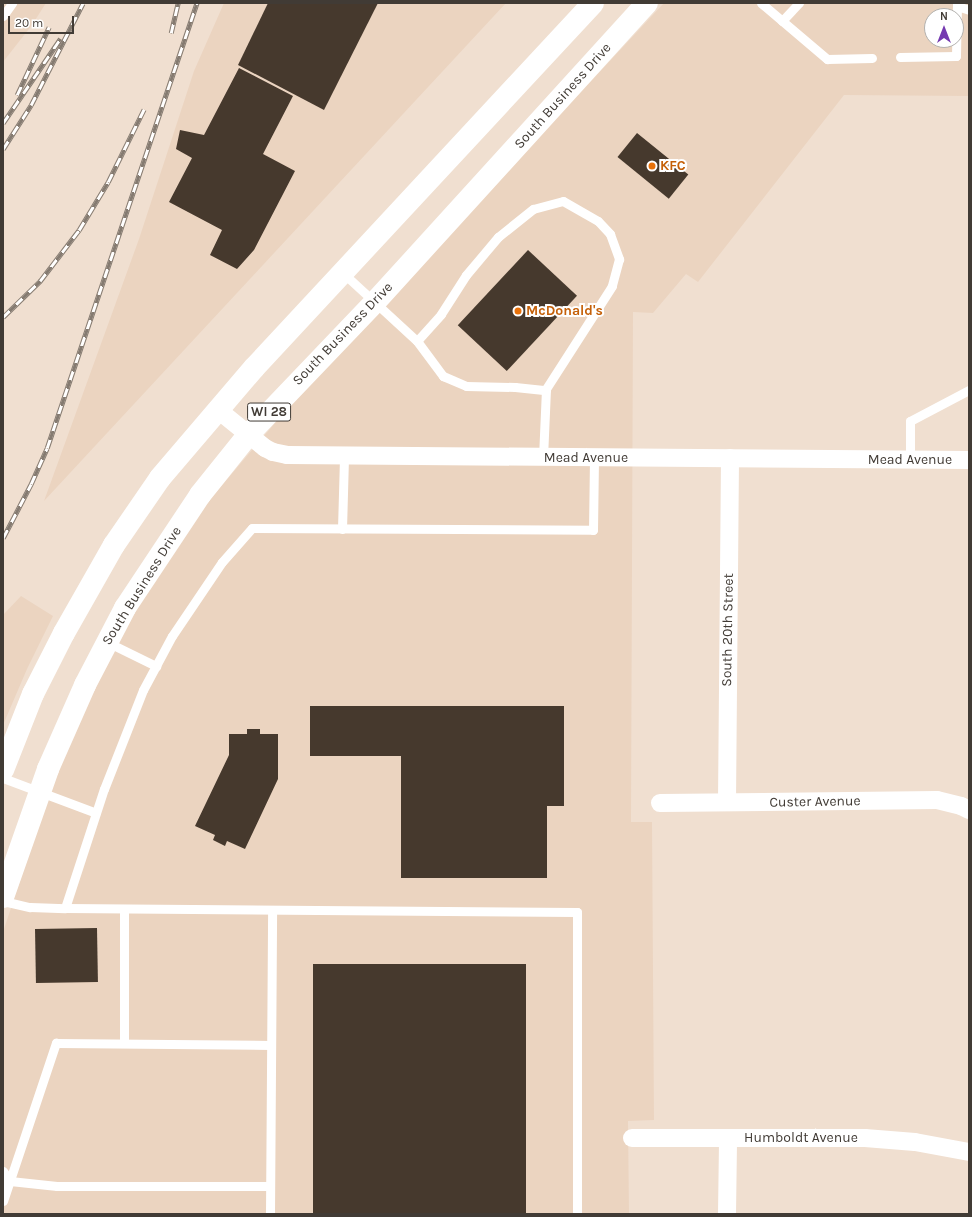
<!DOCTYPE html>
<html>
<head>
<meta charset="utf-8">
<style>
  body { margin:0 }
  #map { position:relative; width:972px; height:1217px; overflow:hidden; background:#f0dfd0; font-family:Karla,sans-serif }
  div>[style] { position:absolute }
  .built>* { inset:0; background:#ebd4c0 }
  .building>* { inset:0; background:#46392d; transform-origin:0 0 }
  .lane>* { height:9px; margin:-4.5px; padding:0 4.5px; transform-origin:4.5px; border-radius:4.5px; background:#fff }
  .street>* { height:18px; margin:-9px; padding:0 9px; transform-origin:9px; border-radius:9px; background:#fff }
  .primary>* { height:22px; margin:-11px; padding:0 11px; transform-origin:11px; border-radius:11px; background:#fff }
  .rail>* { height:4.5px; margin-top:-2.25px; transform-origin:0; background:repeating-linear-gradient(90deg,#fff 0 9px,#857b71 0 18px); box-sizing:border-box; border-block:1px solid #857b71 }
  .dots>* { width:11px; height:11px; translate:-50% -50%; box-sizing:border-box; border:2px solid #fff; border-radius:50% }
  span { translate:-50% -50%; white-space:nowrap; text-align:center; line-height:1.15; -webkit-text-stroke:4px #fff; paint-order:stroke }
  .shield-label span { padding:1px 3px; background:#fff; border:1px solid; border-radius:3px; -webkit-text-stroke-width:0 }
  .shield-label { font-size:13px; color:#413b35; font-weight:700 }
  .street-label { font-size:14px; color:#413b35 }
  .food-label { font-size:14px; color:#c56008; font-weight:700 }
  .left { translate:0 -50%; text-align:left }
  .frame { position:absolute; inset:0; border:4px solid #413b35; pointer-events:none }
  .north { position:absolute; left:924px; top:8px; width:40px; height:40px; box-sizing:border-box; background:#fff; border:1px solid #b3b1ae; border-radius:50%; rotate:0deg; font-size:11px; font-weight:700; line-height:16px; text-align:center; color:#413b35 }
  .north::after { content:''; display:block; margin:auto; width:14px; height:18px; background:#753ab0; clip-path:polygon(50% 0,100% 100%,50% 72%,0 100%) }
  .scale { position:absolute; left:8px; top:16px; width:66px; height:18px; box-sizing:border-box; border:2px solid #413b35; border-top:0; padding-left:5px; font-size:12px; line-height:14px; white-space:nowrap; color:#413b35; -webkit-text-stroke:3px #fff; paint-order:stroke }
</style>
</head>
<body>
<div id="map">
  <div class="built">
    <div style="clip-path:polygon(3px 3px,46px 3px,32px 25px,3px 62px)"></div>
    <div style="clip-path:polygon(224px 3px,506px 3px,44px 501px,139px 239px,194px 71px)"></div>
    <div style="clip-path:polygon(evenodd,664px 3px,969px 3px,969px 96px,844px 95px,698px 282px,686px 274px,653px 313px,633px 312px,631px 822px,652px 822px,654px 1120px,628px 1121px,629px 1214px,3px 1214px,3px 932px,41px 818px,72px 736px,128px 622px,202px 509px,308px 384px,664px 3px,932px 16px,956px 16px,956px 40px,932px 40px,932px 16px)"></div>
    <div style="clip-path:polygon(21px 596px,53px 616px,27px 669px,3px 725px,3px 615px)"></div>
  </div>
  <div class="building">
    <div style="clip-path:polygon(268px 3px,378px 3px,324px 110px,238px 65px)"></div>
    <div style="clip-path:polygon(239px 68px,293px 96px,263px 154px,295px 171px,254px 250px,237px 269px,210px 255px,222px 230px,169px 202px,192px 158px,176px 149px,180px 130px,204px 135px)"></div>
    <div style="left:637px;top:133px;width:66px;height:31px;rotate:39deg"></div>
    <div style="left:528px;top:250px;width:67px;height:103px;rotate:43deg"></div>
    <div style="clip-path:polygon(310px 706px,564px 706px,564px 806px,547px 806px,547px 878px,401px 878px,401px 756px,310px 756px)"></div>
    <div style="clip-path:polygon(247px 729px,260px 729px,260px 734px,278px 734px,278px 779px,245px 849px,227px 841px,225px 846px,213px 840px,215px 835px,195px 826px,229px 755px,229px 734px,247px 734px)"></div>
    <div style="left:97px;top:928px;width:54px;height:62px;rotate:89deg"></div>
    <div style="left:313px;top:964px;width:213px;height:250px"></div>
  </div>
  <div class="lane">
    <div style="left:761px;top:3px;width:87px;rotate:40.3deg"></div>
    <div style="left:827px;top:59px;width:45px;rotate:-1.3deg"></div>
    <div style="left:957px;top:6px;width:13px;rotate:18deg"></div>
    <div style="left:3px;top:16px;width:16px;rotate:-55deg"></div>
    <div style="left:782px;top:21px;width:25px;rotate:-47deg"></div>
    <div style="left:900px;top:57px;width:56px;rotate:-1deg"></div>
    <div style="left:956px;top:56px;width:53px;rotate:-88.9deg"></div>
    <div style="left:343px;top:273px;width:100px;rotate:42.6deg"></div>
    <div style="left:417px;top:341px;width:44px;rotate:53.4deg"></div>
    <div style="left:443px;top:376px;width:25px;rotate:23deg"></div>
    <div style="left:466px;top:386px;width:49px;rotate:1.2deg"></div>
    <div style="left:515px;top:387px;width:31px;rotate:6deg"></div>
    <div style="left:417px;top:341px;width:36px;rotate:-48deg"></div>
    <div style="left:441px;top:314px;width:46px;rotate:-57.3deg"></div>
    <div style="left:466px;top:275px;width:50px;rotate:-49.9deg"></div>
    <div style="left:498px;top:237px;width:45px;rotate:-38.7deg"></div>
    <div style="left:533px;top:209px;width:31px;rotate:-15deg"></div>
    <div style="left:563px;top:201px;width:40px;rotate:29.7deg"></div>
    <div style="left:598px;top:221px;width:18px;rotate:47deg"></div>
    <div style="left:610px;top:234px;width:27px;rotate:70deg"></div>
    <div style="left:619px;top:259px;width:28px;rotate:105deg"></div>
    <div style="left:612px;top:286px;width:122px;rotate:122.7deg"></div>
    <div style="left:546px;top:389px;width:69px;rotate:92.5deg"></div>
    <div style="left:910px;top:460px;width:39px;rotate:-90deg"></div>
    <div style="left:910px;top:421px;width:67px;rotate:-27.7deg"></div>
    <div style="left:342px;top:529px;width:73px;rotate:-88.4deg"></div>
    <div style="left:107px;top:642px;width:55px;rotate:26.1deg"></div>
    <div style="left:3px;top:778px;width:99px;rotate:20.6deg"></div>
    <div style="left:3px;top:901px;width:28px;rotate:13deg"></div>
    <div style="left:30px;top:907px;width:35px;rotate:2deg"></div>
    <div style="left:65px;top:908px;width:512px;rotate:0.45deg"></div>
    <div style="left:577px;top:912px;width:302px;rotate:90deg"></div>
    <div style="left:65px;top:908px;width:125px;rotate:-71.9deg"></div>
    <div style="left:104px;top:789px;width:106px;rotate:-68.5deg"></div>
    <div style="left:143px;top:690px;width:61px;rotate:-61.8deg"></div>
    <div style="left:172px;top:636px;width:89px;rotate:-56deg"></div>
    <div style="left:222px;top:562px;width:45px;rotate:-48.6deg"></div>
    <div style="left:252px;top:528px;width:341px;rotate:0.3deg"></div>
    <div style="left:593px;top:530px;width:72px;rotate:-89.2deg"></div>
    <div style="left:124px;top:909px;width:134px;rotate:90deg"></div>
    <div style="left:3px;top:1171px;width:12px;rotate:55deg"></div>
    <div style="left:4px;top:1184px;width:7px;rotate:-27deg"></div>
    <div style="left:10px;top:1181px;width:47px;rotate:6.1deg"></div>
    <div style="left:57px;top:1186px;width:213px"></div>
    <div style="left:3px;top:1201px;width:167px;rotate:-71.5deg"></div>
    <div style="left:56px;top:1043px;width:215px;rotate:0.5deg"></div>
    <div style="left:270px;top:1214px;width:304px;rotate:-89.6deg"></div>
  </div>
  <div class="street">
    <div style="left:217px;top:409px;width:62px;rotate:39.1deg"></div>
    <div style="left:265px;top:448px;width:9px;rotate:27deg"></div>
    <div style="left:273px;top:452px;width:14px;rotate:12deg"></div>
    <div style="left:287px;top:455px;width:682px;rotate:0.42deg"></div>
    <div style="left:727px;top:802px;width:344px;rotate:-89.5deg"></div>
    <div style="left:660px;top:803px;width:277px;rotate:-0.6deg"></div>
    <div style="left:937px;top:800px;width:25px;rotate:14deg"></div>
    <div style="left:961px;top:806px;width:9px;rotate:27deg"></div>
    <div style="left:632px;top:1138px;width:233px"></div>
    <div style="left:865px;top:1138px;width:50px;rotate:4.6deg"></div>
    <div style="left:915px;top:1142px;width:55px;rotate:10.5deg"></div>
    <div style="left:727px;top:1214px;width:76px;rotate:-89.2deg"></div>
  </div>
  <div class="primary">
    <div style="left:3px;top:770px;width:82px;rotate:-68.5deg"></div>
    <div style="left:33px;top:694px;width:68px;rotate:-63.1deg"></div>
    <div style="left:64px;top:633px;width:101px;rotate:-60.4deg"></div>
    <div style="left:114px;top:545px;width:81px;rotate:-55.5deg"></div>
    <div style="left:160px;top:478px;width:145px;rotate:-49.5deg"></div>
    <div style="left:254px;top:368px;width:498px;rotate:-47.1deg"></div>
    <div style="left:3px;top:897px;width:136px;rotate:-70.6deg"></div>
    <div style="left:48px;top:769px;width:92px;rotate:-66.2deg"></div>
    <div style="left:85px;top:685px;width:87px;rotate:-62.5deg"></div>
    <div style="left:125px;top:608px;width:136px;rotate:-56.4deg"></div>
    <div style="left:200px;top:495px;width:77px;rotate:-51.3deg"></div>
    <div style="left:248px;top:435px;width:184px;rotate:-46.3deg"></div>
    <div style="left:375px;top:302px;width:404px;rotate:-47.7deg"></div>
  </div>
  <div class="rail">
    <div style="left:171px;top:33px;width:31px;rotate:-77deg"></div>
    <div style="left:17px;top:95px;width:75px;rotate:-64.8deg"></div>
    <div style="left:3px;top:123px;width:102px;rotate:-55.8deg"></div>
    <div style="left:3px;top:149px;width:52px;rotate:-57.5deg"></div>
    <div style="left:31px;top:105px;width:114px;rotate:-63deg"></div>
    <div style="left:3px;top:317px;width:52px;rotate:-44.2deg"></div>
    <div style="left:40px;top:281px;width:64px;rotate:-52.6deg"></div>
    <div style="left:79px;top:230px;width:56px;rotate:-58.9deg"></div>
    <div style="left:108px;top:182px;width:81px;rotate:-63.7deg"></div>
    <div style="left:3px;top:538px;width:61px;rotate:-62.6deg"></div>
    <div style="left:31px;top:484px;width:39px;rotate:-66deg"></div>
    <div style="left:47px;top:448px;width:470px;rotate:-71.4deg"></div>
  </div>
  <div class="dots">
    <div style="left:652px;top:166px;background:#e8710a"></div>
    <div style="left:518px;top:311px;background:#e8710a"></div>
  </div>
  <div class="shield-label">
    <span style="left:269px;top:412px">WI 28</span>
  </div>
  <div class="street-label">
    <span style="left:563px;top:96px;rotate:-48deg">South Business Drive</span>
    <span style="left:343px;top:334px;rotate:-46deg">South Business Drive</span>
    <span style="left:586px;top:458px">Mead Avenue</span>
    <span style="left:910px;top:460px">Mead Avenue</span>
    <span style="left:142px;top:586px;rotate:-58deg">South Business Drive</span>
    <span style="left:728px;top:630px;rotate:-89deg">South 20th Street</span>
    <span style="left:815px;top:802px;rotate:-1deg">Custer Avenue</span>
    <span style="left:801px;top:1138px">Humboldt Avenue</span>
  </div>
  <div class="food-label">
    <span class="left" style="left:660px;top:166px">KFC</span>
    <span class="left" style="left:526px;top:311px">McDonald's</span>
  </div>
  <div class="frame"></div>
  <div class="north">N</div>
  <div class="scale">20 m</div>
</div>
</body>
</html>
